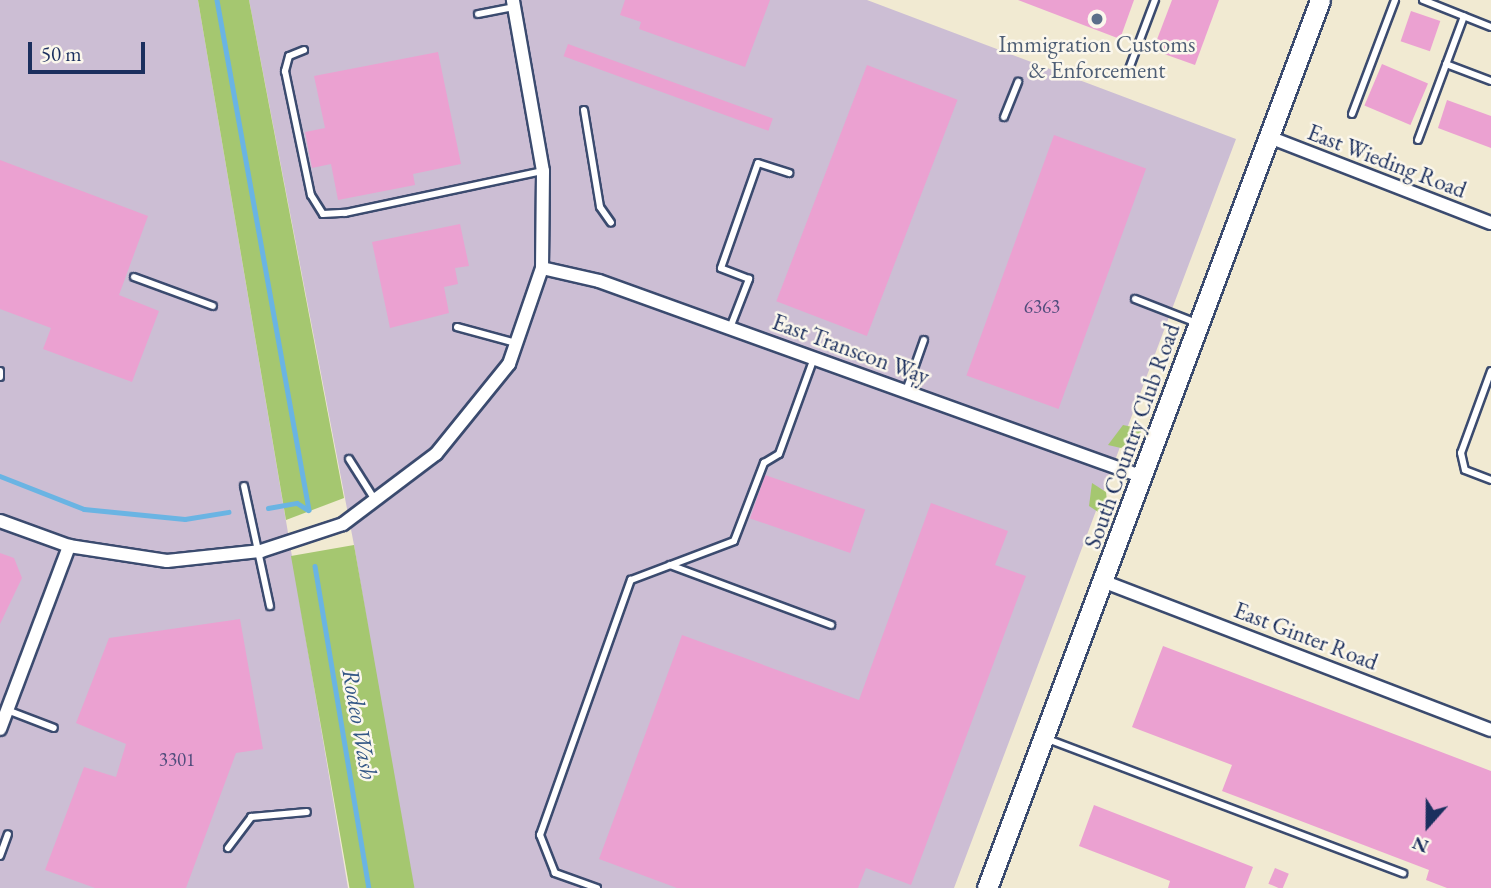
<!DOCTYPE html>
<html>
<head>
<meta charset="utf-8">
<style>
  body { margin:0 }
  #map { position:relative; width:1491px; height:888px; overflow:hidden; background:#f1ead2; font-family:"EB Garamond",serif }
  div>[style] { position:absolute }
  .industrial>* { inset:0; background:#ccbed4 }
  .green>* { inset:0; background:#a5c770; transform-origin:0 0 }
  .stream>* { height:4.5px; margin:-2.25px; padding:0 2.25px; transform-origin:2.25px; border-radius:2.25px; background:#6ab4e3 }
  .building>* { inset:0; background:#eba1d1; transform-origin:0 0 }
  .roads { filter:drop-shadow(2px 0 #3b4b6f) drop-shadow(-2px 0 #3b4b6f) drop-shadow(0 2px #3b4b6f) drop-shadow(0 -2px #3b4b6f) }
  .lane>* { height:6px; margin:-3px; padding:0 3px; transform-origin:3px; border-radius:3px; background:#fff }
  .street>* { height:12px; margin:-6px; padding:0 6px; transform-origin:6px; border-radius:6px; background:#fff }
  .secondary>* { height:19px; margin:-9.5px; padding:0 9.5px; transform-origin:9.5px; border-radius:9.5px; background:#fff }
  .dots>* { width:19px; height:19px; translate:-50% -50%; box-sizing:border-box; border:4px solid #fbf7ec; border-radius:50% }
  span { translate:-50% -50%; white-space:nowrap; text-align:center; line-height:1.15; -webkit-text-stroke:5px #fbf7ec; paint-order:stroke }
  .number-label { font-size:19px; color:#4f4c7b }
  .number-label span { -webkit-text-stroke-width:0 }
  .service-label { font-size:23px; color:#4e5e75 }
  .street-label { font-size:23px; color:#1b2f5e }
  .water-label { font-size:24px; color:#335786; font-style:italic }
  .north { position:absolute; left:1393px; top:790px; width:70px; height:70px; -webkit-text-stroke:5px #fbf7ec; paint-order:stroke; rotate:201deg; font-size:19px; font-weight:700; line-height:28px; text-align:center; color:#1b2f5e }
  .north::after { content:''; display:block; margin:auto; width:24px; height:32px; background:#1b2f5e; clip-path:polygon(50% 0,100% 100%,50% 72%,0 100%) }
  .scale { position:absolute; left:28px; top:42px; width:117px; height:32px; box-sizing:border-box; border:4px solid #1b2f5e; border-top:0; padding-left:9px; font-size:21px; line-height:24px; white-space:nowrap; color:#1b2f5e; -webkit-text-stroke:5px #fbf7ec; paint-order:stroke }
</style>
</head>
<body>
<div id="map">
  <div class="industrial">
    <div style="clip-path:polygon(0 0,198px 0,348px 888px,0 888px)"></div>
    <div style="clip-path:polygon(249px 0,867px 0,1236px 139px,954px 888px,412px 888px,354px 545px)"></div>
  </div>
  <div class="green">
    <div style="clip-path:polygon(198px 0,249px 0,344px 498px,286px 520px)"></div>
    <div style="clip-path:polygon(1123px 425px,1142px 429px,1138px 438px,1121px 448px,1108px 445px)"></div>
    <div style="clip-path:polygon(1092px 483px,1106px 492px,1109px 519px,1089px 506px)"></div>
    <div style="left:354px;top:545px;width:348px;height:64px;rotate:80deg"></div>
  </div>
  <div class="stream">
    <div style="left:217px;top:0;width:518px;rotate:79.77deg"></div>
    <div style="left:0;top:476px;width:90px;rotate:21.4deg"></div>
    <div style="left:84px;top:509px;width:101px;rotate:5.7deg"></div>
    <div style="left:185px;top:519px;width:44px;rotate:-9.2deg"></div>
    <div style="left:268px;top:508px;width:29px;rotate:-10deg"></div>
    <div style="left:297px;top:503px;width:13px;rotate:32deg"></div>
    <div style="left:315px;top:566px;width:326px;rotate:80.5deg"></div>
  </div>
  <div class="building">
    <div style="clip-path:polygon(625px 0,770px 0,745px 67px,639px 29px,641px 22px,620px 15px)"></div>
    <div style="clip-path:polygon(1018px 0,1134px 0,1120px 39px)"></div>
    <div style="clip-path:polygon(1172px 0,1219px 0,1195px 65px,1153px 50px)"></div>
    <div style="left:1411px;top:11px;width:31px;height:32px;rotate:19deg"></div>
    <div style="left:568px;top:44px;width:218px;height:13px;rotate:20deg"></div>
    <div style="clip-path:polygon(438px 52px,461px 164px,413px 174px,415px 185px,338px 200px,331px 164px,312px 168px,305px 132px,325px 128px,314px 76px)"></div>
    <div style="left:1382px;top:64px;width:50px;height:45px;rotate:23deg"></div>
    <div style="left:867px;top:65px;width:97px;height:253px;rotate:21deg"></div>
    <div style="clip-path:polygon(1447px 100px,1491px 116px,1491px 148px,1438px 128px)"></div>
    <div style="left:1054px;top:135px;width:98px;height:256px;rotate:20deg"></div>
    <div style="clip-path:polygon(0 160px,148px 216px,119px 295px,159px 311px,132px 382px,43px 349px,51px 328px,0 309px)"></div>
    <div style="clip-path:polygon(460px 224px,469px 266px,455px 268px,458px 284px,444px 287px,449px 313px,390px 328px,372px 242px)"></div>
    <div style="left:765px;top:475px;width:106px;height:46px;rotate:19deg"></div>
    <div style="clip-path:polygon(931px 503px,1008px 531px,995px 565px,1026px 576px,911px 885px,866px 868px,858px 888px,677px 888px,599px 859px,682px 635px,859px 700px)"></div>
    <div style="clip-path:polygon(0 553px,14px 558px,22px 578px,0 624px)"></div>
    <div style="clip-path:polygon(240px 619px,263px 749px,236px 753px,186px 888px,95px 888px,45px 870px,84px 767px,116px 777px,126px 744px,76px 723px,109px 638px)"></div>
    <div style="clip-path:polygon(1163px 646px,1491px 771px,1491px 888px,1447px 888px,1426px 880px,1429px 870px,1222px 791px,1232px 765px,1132px 727px)"></div>
    <div style="clip-path:polygon(1094px 805px,1253px 867px,1245px 888px,1168px 888px,1170px 881px,1079px 846px)"></div>
    <div style="left:1275px;top:868px;width:15px;height:17px;rotate:23deg"></div>
  </div>
  <div class="roads">
    <div class="lane">
      <div style="left:1423px;top:0;width:73px;rotate:21.7deg"></div>
      <div style="left:478px;top:14px;width:37px;rotate:-11deg"></div>
      <div style="left:304px;top:50px;width:16px;rotate:158deg"></div>
      <div style="left:289px;top:56px;width:16px;rotate:105deg"></div>
      <div style="left:285px;top:71px;width:127px;rotate:78.2deg"></div>
      <div style="left:311px;top:195px;width:22px;rotate:58deg"></div>
      <div style="left:323px;top:214px;width:22px;rotate:-3deg"></div>
      <div style="left:345px;top:213px;width:202px;rotate:-12deg"></div>
      <div style="left:1446px;top:64px;width:48px;rotate:20.7deg"></div>
      <div style="left:1129px;top:69px;width:74px;rotate:-69.4deg"></div>
      <div style="left:584px;top:110px;width:98px;rotate:80.6deg"></div>
      <div style="left:600px;top:207px;width:19px;rotate:55deg"></div>
      <div style="left:1352px;top:114px;width:122px;rotate:-69.3deg"></div>
      <div style="left:1004px;top:117px;width:38px;rotate:-68deg"></div>
      <div style="left:1418px;top:140px;width:132px;rotate:-69.6deg"></div>
      <div style="left:134px;top:277px;width:84px;rotate:20.2deg"></div>
      <div style="left:1135px;top:299px;width:66px;rotate:21.2deg"></div>
      <div style="left:457px;top:327px;width:61px;rotate:15.2deg"></div>
      <div style="left:730px;top:328px;width:53px;rotate:-68.8deg"></div>
      <div style="left:749px;top:279px;width:30px;rotate:-159deg"></div>
      <div style="left:721px;top:268px;width:111px;rotate:-70.6deg"></div>
      <div style="left:758px;top:163px;width:33px;rotate:18deg"></div>
      <div style="left:0;top:371px;width:6px;rotate:90deg"></div>
      <div style="left:1491px;top:371px;width:87px;rotate:110.1deg"></div>
      <div style="left:1461px;top:453px;width:17px;rotate:77deg"></div>
      <div style="left:1465px;top:470px;width:28px;rotate:21deg"></div>
      <div style="left:906px;top:391px;width:54px;rotate:-70.6deg"></div>
      <div style="left:349px;top:459px;width:49px;rotate:57.6deg"></div>
      <div style="left:244px;top:486px;width:123px;rotate:77.8deg"></div>
      <div style="left:670px;top:565px;width:172px;rotate:20.4deg"></div>
      <div style="left:7px;top:710px;width:50px;rotate:21deg"></div>
      <div style="left:1045px;top:738px;width:383px;rotate:20.7deg"></div>
      <div style="left:228px;top:848px;width:39px;rotate:-53deg"></div>
      <div style="left:251px;top:817px;width:56px;rotate:-5.1deg"></div>
      <div style="left:0;top:856px;width:23px;rotate:-70deg"></div>
      <div style="left:597px;top:888px;width:45px;rotate:-160.3deg"></div>
      <div style="left:555px;top:873px;width:41px;rotate:-111.5deg"></div>
      <div style="left:540px;top:835px;width:271px;rotate:-70.4deg"></div>
      <div style="left:631px;top:580px;width:110px;rotate:-20.7deg"></div>
      <div style="left:734px;top:541px;width:84px;rotate:-69deg"></div>
      <div style="left:764px;top:463px;width:17px;rotate:-31deg"></div>
      <div style="left:779px;top:454px;width:102px;rotate:-70deg"></div>
    </div>
    <div class="street">
      <div style="left:1269px;top:137px;width:238px;rotate:21.2deg"></div>
      <div style="left:542px;top:268px;width:58px;rotate:12.8deg"></div>
      <div style="left:599px;top:281px;width:578px;rotate:19.81deg"></div>
      <div style="left:0;top:521px;width:73px;rotate:19.9deg"></div>
      <div style="left:69px;top:546px;width:99px;rotate:8.7deg"></div>
      <div style="left:167px;top:561px;width:95px;rotate:-6.1deg"></div>
      <div style="left:261px;top:551px;width:86px;rotate:-18.2deg"></div>
      <div style="left:343px;top:524px;width:116px;rotate:-37deg"></div>
      <div style="left:436px;top:454px;width:116px;rotate:-51deg"></div>
      <div style="left:509px;top:364px;width:102px;rotate:-71deg"></div>
      <div style="left:542px;top:268px;width:97px;rotate:-89.4deg"></div>
      <div style="left:543px;top:171px;width:174px;rotate:-100deg"></div>
      <div style="left:1105px;top:582px;width:413px;rotate:21deg"></div>
      <div style="left:0;top:729px;width:196px;rotate:-69.3deg"></div>
    </div>
    <div class="secondary">
      <div style="left:987px;top:888px;width:948px;rotate:-69.44deg"></div>
    </div>
  </div>
  <div class="dots">
    <div style="left:1097px;top:19px;background:#5c6f8a"></div>
  </div>
  <div class="number-label">
    <span style="left:1042px;top:307px">6363</span>
    <span style="left:177px;top:760px">3301</span>
  </div>
  <div class="service-label">
    <span style="left:1097px;top:57px">Immigration Customs<br>&amp; Enforcement</span>
  </div>
  <div class="street-label">
    <span style="left:1387px;top:161px;rotate:21deg">East Wieding Road</span>
    <span style="left:851px;top:349px;rotate:20deg">East Transcon Way</span>
    <span style="left:1132px;top:436px;rotate:-70deg">South Country Club Road</span>
    <span style="left:1306px;top:636px;rotate:21deg">East Ginter Road</span>
  </div>
  <div class="water-label">
    <span style="left:360px;top:724px;rotate:80deg">Rodeo Wash</span>
  </div>
  <div class="north">N</div>
  <div class="scale">50 m</div>
</div>
</body>
</html>
